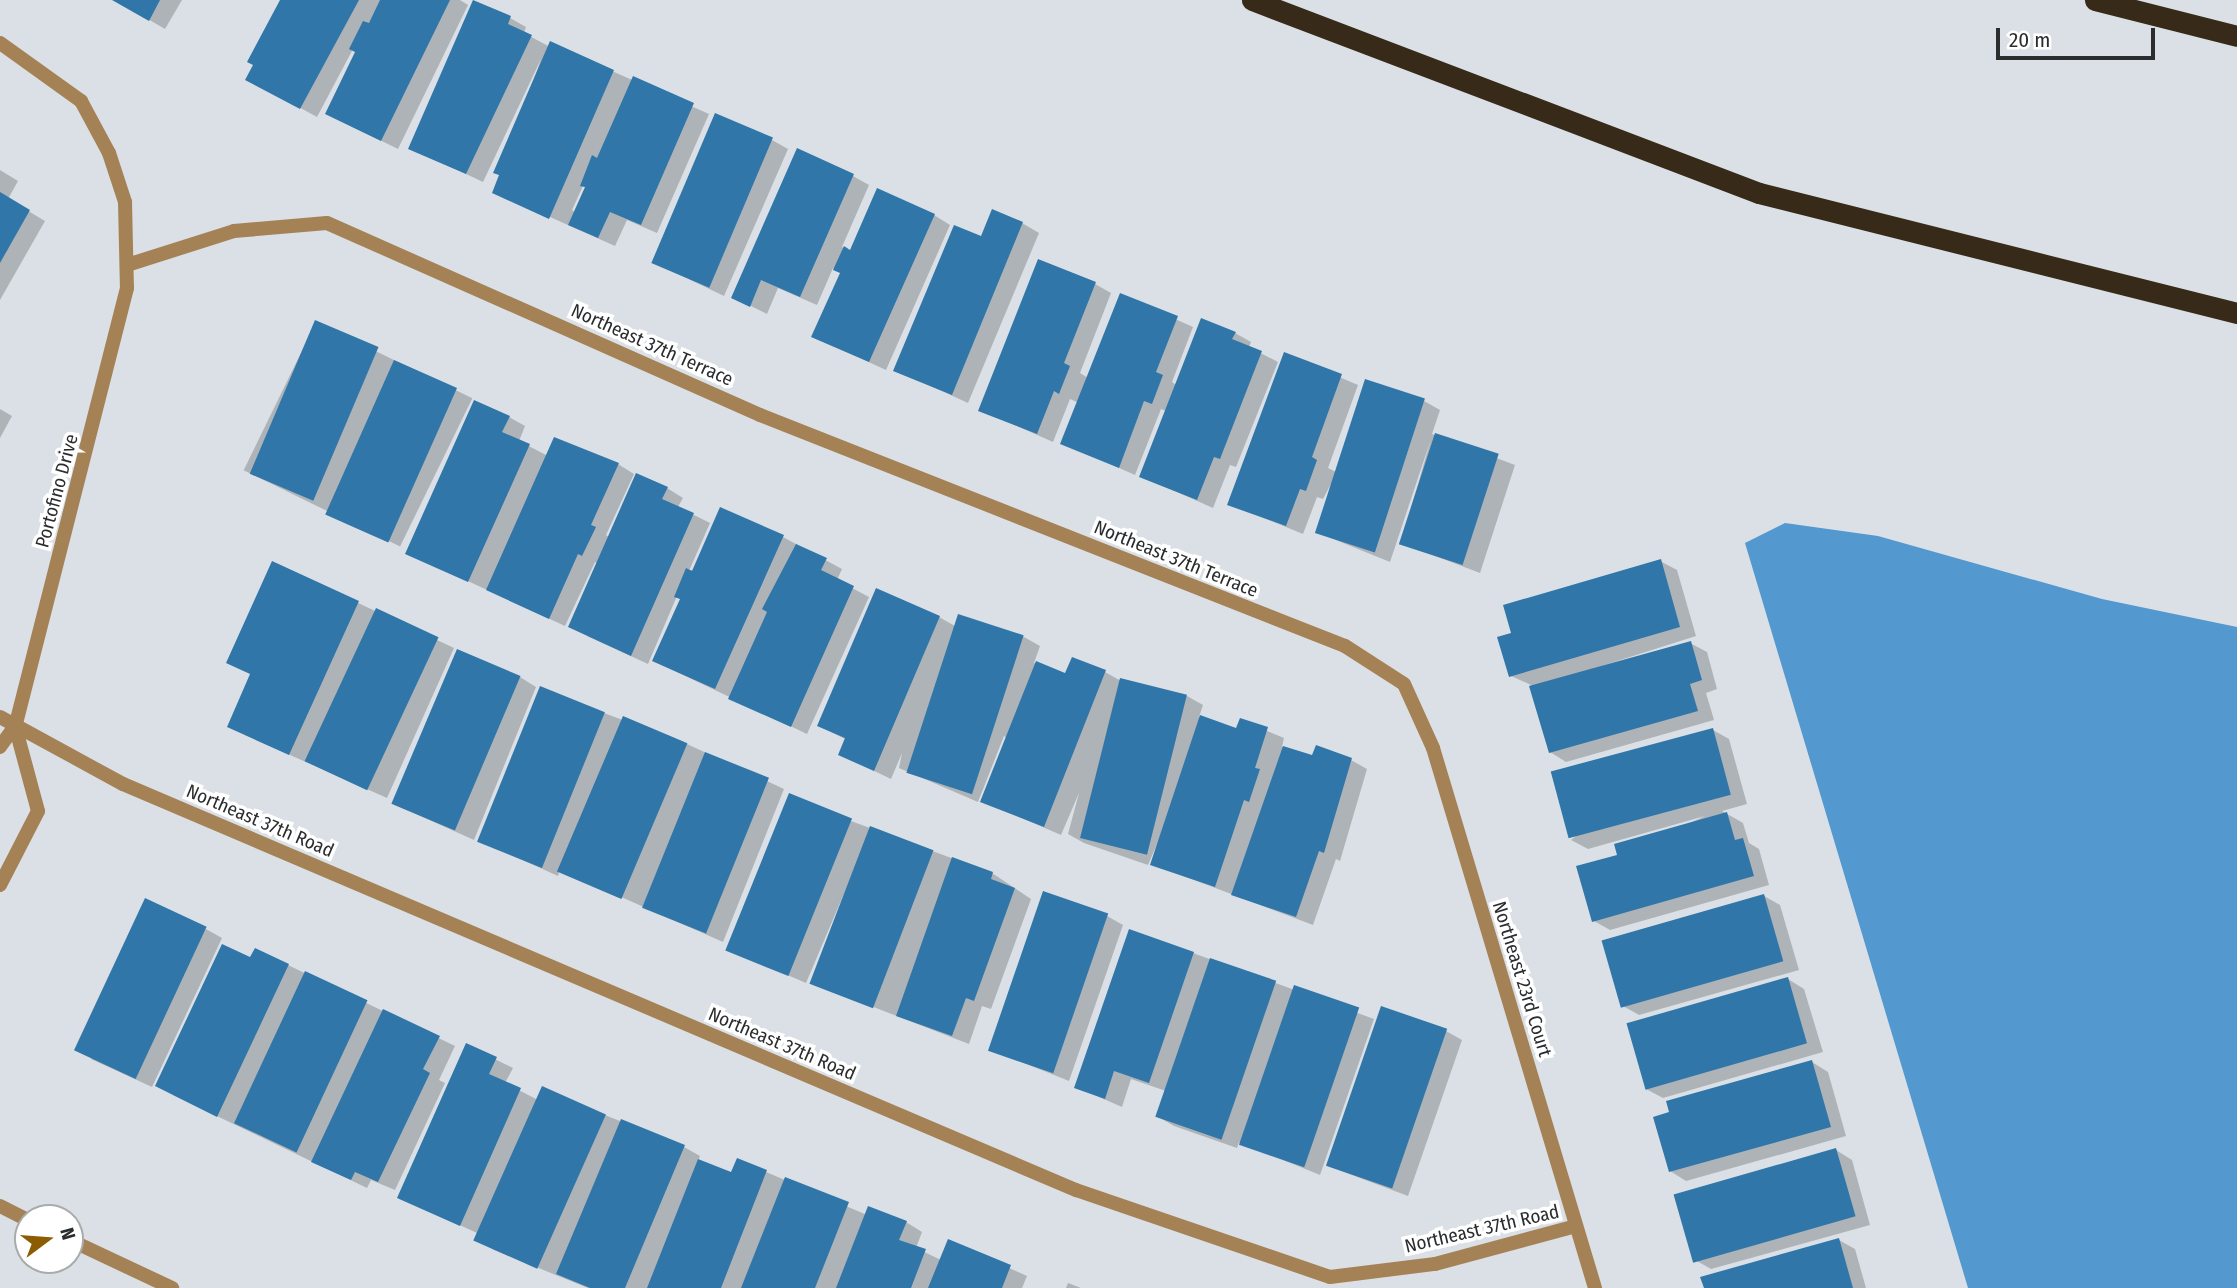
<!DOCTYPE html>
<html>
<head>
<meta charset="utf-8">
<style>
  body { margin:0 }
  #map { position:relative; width:2237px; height:1288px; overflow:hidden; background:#dae0e5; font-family:"Fira Sans Condensed",sans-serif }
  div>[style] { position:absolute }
  .water>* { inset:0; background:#5398ce }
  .shadow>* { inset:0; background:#0003; transform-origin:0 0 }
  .building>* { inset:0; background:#3076a9; transform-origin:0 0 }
  .street>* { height:14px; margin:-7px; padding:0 7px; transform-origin:7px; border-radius:7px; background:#a58255 }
  .highway>* { height:21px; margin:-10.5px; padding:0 10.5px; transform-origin:10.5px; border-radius:10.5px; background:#372a19 }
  span { translate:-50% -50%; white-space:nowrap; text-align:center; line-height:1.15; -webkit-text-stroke:7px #fff; paint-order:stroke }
  .street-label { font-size:19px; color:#2a2c2e }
  .north { position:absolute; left:14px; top:1204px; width:70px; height:70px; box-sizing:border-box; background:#fff; border:2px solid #aaabab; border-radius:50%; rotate:74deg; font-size:19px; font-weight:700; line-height:28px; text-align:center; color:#2a2c2e }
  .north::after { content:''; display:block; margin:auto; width:24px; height:32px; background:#8c5c03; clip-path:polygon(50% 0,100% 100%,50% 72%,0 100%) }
  .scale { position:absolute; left:1996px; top:28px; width:159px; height:32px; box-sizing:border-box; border:4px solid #2a2c2e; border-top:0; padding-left:9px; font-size:21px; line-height:24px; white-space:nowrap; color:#2a2c2e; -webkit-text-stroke:5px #fff; paint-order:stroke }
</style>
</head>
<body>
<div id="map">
  <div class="water">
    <div style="clip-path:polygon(1785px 523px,1878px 536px,2102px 599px,2237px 627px,2237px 1288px,1968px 1288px,1745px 543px)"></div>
  </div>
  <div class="shadow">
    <div style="clip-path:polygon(115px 0,182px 0,165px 29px)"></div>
    <div style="clip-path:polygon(282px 0,460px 0,468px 5px,398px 149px,343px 122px,357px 51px,353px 49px,317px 117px,264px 88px)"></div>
    <div style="clip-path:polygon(evenodd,510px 18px,526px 27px,524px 33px,550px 47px,551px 44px,709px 114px,657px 233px,627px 220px,615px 246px,494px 192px,541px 59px,483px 182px,411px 148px,510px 18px,583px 186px,587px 187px,575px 212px,572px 210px,583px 186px)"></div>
    <div style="clip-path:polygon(772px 140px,788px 149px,724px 296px,653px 262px)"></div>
    <div style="clip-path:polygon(0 170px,18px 181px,8px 199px,45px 221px,0 300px)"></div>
    <div style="clip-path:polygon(853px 176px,869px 185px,842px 247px,850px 252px,934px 215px,950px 225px,886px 370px,814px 337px,841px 273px,833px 268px,817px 305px,778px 288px,767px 314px,733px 297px)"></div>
    <div style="clip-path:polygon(1022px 223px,1039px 233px,968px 403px,896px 370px)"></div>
    <div style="clip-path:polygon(1095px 284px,1111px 293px,1080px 373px,1088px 378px,1121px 295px,1193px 327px,1172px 382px,1176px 385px,1235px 333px,1251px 342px,1249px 347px,1278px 362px,1236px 467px,1230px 465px,1213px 508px,1141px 476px,1166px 411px,1161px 409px,1135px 475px,1063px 443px,1079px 403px,1070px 399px,1053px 442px,981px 410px)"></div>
    <div style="left:316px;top:322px;width:174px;height:165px;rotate:26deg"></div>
    <div style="clip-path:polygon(1285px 354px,1358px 385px,1328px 468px,1336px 472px,1424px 401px,1440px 410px,1432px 434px,1515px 465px,1480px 573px,1401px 543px,1431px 439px,1390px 562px,1316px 532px,1333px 480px,1323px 499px,1317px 497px,1303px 534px,1230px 504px)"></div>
    <div style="clip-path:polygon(0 409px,12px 416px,0 438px)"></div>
    <div style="clip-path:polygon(509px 417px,525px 426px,519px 441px,548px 456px,618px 464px,634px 474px,606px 535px,610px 538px,667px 488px,683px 498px,678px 507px,710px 523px,689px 571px,783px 537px,842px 569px,837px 580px,869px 597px,807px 734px,654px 661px,682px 599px,677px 596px,648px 664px,587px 636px,598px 564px,595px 562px,565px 626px,407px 553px)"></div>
    <div style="clip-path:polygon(1660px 561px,1677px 570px,1696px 636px,1545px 684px,1690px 643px,1707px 652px,1717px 689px,1706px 693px,1714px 720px,1566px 762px,1550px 752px,1531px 685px,1511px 676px,1513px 634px)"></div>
    <div style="clip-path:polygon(273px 563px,454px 648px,387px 798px,245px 735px)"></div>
    <div style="clip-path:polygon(959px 616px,1024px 637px,1040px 646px,1034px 663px,1066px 675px,1105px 672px,1121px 681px,1187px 696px,1203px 705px,1199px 717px,1237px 730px,1241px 720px,1284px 738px,1282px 747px,1313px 758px,1351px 760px,1367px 769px,1340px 861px,1336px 859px,1313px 925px,1152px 864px,1163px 830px,1148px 865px,1084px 843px,1068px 834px,1079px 793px,1061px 835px,983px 801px,1007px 738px,1004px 736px,978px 802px,899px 768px,902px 753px,891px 779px,841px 755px,847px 740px,819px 726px,939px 617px,955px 626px)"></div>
    <div style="clip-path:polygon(520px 677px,536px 687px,474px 840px,396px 805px)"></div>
    <div style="clip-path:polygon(604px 713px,687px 744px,784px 789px,723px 942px,560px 870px,558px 876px,480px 841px)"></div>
    <div style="clip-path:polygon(1713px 730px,1729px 739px,1747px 804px,1722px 811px,1743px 823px,1749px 843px,1759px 849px,1769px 885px,1610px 930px,1594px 921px,1619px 856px,1705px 816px,1588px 849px,1571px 840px)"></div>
    <div style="clip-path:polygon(851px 821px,992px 873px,1031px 899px,991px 1009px,982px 1006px,969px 1044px,814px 984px,860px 856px,806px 983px,727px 949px)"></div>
    <div style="clip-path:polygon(1764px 896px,1780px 905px,1799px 970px,1639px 1015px,1623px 1006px)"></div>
    <div style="clip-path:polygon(1107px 916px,1123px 925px,1069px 1081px,989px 1049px)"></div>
    <div style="clip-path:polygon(206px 929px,222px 938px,152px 1087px,91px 1059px)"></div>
    <div style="clip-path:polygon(1193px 953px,1374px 1019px,1320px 1175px,1239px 1142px,1237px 1148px,1174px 1126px,1157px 1116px,1166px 1091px,1131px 1079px,1122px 1107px,1076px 1087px)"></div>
    <div style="clip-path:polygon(251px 960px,288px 965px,455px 1046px,439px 1080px,445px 1083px,395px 1190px,371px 1180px,367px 1188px,173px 1095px)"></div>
    <div style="clip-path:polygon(1788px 979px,1804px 989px,1823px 1052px,1663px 1098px,1646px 1089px)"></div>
    <div style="clip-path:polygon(1446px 1031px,1462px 1040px,1408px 1196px,1328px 1166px)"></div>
    <div style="clip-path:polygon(466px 1045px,513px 1068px,505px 1083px,538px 1100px,605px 1115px,684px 1147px,700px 1156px,698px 1161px,732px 1174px,738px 1160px,867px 1215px,906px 1222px,922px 1232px,916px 1248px,941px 1260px,949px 1241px,1027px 1276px,1022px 1288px,588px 1288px,494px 1250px,478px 1240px,489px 1215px,477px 1233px,399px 1197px)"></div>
    <div style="clip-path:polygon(1812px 1062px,1828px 1072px,1846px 1136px,1686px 1181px,1670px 1171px)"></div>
    <div style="clip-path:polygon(1836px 1150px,1852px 1160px,1870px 1225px,1711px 1269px,1695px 1260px)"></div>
    <div style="clip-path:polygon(1839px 1240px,1855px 1249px,1866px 1288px,1705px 1288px)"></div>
    <div style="clip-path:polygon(1068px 1283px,1081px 1288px,1066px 1288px)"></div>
  </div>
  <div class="building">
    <div style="clip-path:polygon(112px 0,160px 0,149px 21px)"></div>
    <div style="clip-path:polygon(280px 0,359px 0,300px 109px,245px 80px,253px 65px,247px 62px)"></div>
    <div style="clip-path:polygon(380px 0,450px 0,381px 141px,325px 114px,355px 52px,349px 49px,363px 21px,369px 23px)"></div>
    <div style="clip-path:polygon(473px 0,511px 16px,508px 24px,532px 35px,466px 174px,408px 149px)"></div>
    <div style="clip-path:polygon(550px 41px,614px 70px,549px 219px,492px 193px,499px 175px,493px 173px)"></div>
    <div style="clip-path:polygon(633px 76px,694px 103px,641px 225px,610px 212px,598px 238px,568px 225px,585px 187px,580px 186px,592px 155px,597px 158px)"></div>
    <div style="left:715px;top:113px;width:63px;height:163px;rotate:23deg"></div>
    <div style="clip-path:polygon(797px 148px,854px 174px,800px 297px,761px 280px,750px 307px,731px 298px)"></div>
    <div style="clip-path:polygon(877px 188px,935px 214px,869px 362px,811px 337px,840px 273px,833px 270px,844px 246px,850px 250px)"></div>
    <div style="clip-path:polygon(0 192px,30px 210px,0 263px)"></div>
    <div style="clip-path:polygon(992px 209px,1023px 222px,952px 395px,893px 371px,954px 225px,981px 236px)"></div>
    <div style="clip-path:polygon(1038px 259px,1096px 282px,1064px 363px,1070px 366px,1059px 394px,1054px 391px,1037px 434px,978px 411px)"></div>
    <div style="clip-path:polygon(1120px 293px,1178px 316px,1156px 372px,1163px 375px,1152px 404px,1144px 401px,1119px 468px,1060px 444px)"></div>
    <div style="clip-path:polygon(1201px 318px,1236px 332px,1232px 339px,1262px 351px,1220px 459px,1214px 457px,1197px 500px,1139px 477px)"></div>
    <div style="left:315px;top:320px;width:69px;height:167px;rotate:23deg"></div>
    <div style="clip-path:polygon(1284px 352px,1342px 374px,1312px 457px,1317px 460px,1306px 491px,1300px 489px,1286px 526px,1227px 505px)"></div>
    <div style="left:394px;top:360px;width:69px;height:169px;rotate:24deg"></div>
    <div style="left:1365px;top:379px;width:63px;height:162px;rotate:18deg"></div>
    <div style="clip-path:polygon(474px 400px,510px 416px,502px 432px,530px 444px,468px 582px,405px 554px)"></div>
    <div style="left:1435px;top:433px;width:67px;height:117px;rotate:18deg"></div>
    <div style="clip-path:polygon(554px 437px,619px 463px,591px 525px,596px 527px,582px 556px,578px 554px,549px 619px,486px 590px)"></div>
    <div style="clip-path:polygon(636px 473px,668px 487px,662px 499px,694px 513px,631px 656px,568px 627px)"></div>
    <div style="clip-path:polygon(720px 507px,784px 535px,715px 689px,652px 661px,680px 599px,674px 597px,686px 568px,692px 571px)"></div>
    <div style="clip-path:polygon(796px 544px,827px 558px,821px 570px,854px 586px,791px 727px,728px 699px,767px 612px,762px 609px)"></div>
    <div style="clip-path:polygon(1661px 559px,1680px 627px,1509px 677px,1497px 637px,1511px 633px,1503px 605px)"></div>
    <div style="clip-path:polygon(272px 561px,359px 601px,289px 755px,227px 727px,250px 674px,226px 663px)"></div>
    <div style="clip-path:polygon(876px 588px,940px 616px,874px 771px,838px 755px,845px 738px,817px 726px)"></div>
    <div style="left:376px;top:608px;width:69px;height:169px;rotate:25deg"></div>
    <div style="left:958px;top:614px;width:69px;height:167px;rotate:18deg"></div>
    <div style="clip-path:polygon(1691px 641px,1702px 680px,1690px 684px,1698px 711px,1549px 753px,1529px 686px)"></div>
    <div style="left:457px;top:649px;width:69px;height:168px;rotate:23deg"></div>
    <div style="clip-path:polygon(1072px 657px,1106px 670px,1044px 827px,980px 802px,1036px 661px,1065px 673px)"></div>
    <div style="left:1120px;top:678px;width:69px;height:165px;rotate:14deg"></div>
    <div style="left:540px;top:686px;width:70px;height:168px;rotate:22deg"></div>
    <div style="clip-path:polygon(1200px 715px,1236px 728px,1240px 718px,1268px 727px,1255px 768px,1260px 769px,1249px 802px,1244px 800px,1215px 887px,1150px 865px)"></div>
    <div style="left:623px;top:716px;width:70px;height:169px;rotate:23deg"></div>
    <div style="left:1713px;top:728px;width:69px;height:168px;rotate:75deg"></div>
    <div style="clip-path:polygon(1316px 745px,1352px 758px,1324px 853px,1319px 851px,1296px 917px,1231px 895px,1283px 746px,1312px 755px)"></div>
    <div style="left:705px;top:752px;width:69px;height:168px;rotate:22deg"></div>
    <div style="left:789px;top:793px;width:68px;height:170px;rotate:22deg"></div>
    <div style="clip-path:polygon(1727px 812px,1735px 840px,1743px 838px,1754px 876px,1592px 922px,1576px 866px,1617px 855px,1614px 844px)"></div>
    <div style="left:870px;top:826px;width:68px;height:169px;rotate:21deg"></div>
    <div style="clip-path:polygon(952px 857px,993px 872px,991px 879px,1015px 888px,974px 1001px,966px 998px,952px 1036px,896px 1016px)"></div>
    <div style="left:1043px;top:891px;width:69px;height:169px;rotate:19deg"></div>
    <div style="left:1764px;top:894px;width:70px;height:169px;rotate:74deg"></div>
    <div style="left:145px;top:898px;width:68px;height:168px;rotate:25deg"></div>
    <div style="clip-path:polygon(1129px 929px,1194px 952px,1149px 1083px,1114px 1071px,1105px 1099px,1074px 1088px)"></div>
    <div style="clip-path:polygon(222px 944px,250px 957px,255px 948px,289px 964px,217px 1117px,155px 1086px)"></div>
    <div style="left:1210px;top:958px;width:70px;height:168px;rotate:19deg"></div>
    <div style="left:305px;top:971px;width:69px;height:168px;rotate:25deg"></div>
    <div style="left:1788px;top:977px;width:69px;height:168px;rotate:74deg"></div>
    <div style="left:1294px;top:985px;width:69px;height:169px;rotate:19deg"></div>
    <div style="left:1381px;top:1006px;width:70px;height:169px;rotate:19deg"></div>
    <div style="clip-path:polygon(383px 1009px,440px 1036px,423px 1069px,430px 1073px,378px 1182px,355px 1172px,351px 1180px,311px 1162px)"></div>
    <div style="clip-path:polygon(466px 1043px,497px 1057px,489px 1074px,521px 1088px,460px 1226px,397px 1198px)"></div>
    <div style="clip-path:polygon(1812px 1060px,1831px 1127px,1669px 1172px,1653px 1117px,1669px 1112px,1666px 1101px)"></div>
    <div style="left:542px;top:1086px;width:70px;height:169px;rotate:24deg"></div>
    <div style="clip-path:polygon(621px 1119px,685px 1145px,625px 1288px,590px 1288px,556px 1274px)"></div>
    <div style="left:1836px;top:1148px;width:71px;height:169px;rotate:74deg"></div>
    <div style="clip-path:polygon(737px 1158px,767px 1170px,721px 1288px,647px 1288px,698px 1159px,731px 1172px)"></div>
    <div style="clip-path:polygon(785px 1177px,849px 1202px,815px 1288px,741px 1288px)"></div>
    <div style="clip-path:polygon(868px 1206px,907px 1221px,899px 1240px,926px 1249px,911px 1288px,836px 1288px)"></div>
    <div style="clip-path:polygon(1839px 1238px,1853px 1288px,1704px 1288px,1700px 1277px)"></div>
    <div style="clip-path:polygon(948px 1239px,1011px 1265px,1002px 1288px,928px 1288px)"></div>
  </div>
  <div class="street">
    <div style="left:0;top:43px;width:100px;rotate:35.6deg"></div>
    <div style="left:81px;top:101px;width:59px;rotate:61.7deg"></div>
    <div style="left:109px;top:153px;width:52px;rotate:71.9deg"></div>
    <div style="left:125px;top:202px;width:86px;rotate:88.7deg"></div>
    <div style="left:127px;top:288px;width:452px;rotate:104.3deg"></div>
    <div style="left:15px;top:726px;width:26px;rotate:126deg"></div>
    <div style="left:127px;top:265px;width:112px;rotate:-17.6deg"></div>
    <div style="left:234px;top:231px;width:93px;rotate:-4.9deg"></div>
    <div style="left:327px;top:223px;width:474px;rotate:23.9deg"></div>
    <div style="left:760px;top:415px;width:629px;rotate:21.55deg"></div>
    <div style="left:1345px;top:646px;width:70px;rotate:32.8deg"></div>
    <div style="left:1404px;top:684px;width:70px;rotate:65.6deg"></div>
    <div style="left:1433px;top:748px;width:564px;rotate:73.3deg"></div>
    <div style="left:0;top:717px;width:140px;rotate:28.6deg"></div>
    <div style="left:123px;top:784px;width:1036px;rotate:23.08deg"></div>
    <div style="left:1076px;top:1190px;width:268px;rotate:18.9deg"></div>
    <div style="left:1330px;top:1277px;width:106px;rotate:-7.1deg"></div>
    <div style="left:1435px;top:1264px;width:146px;rotate:-15.1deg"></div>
    <div style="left:0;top:885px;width:83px;rotate:-62.8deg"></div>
    <div style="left:38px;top:811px;width:88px;rotate:-105.1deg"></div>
    <div style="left:0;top:1206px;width:31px;rotate:27deg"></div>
    <div style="left:70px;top:1240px;width:113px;rotate:25.2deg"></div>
  </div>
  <div class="highway">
    <div style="left:1252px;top:0;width:542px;rotate:20.84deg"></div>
    <div style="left:1759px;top:193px;width:493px;rotate:14.1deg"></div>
    <div style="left:2095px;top:0;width:146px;rotate:14.2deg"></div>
  </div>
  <div class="street-label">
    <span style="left:652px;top:345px;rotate:24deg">Northeast 37th Terrace</span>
    <span style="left:57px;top:491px;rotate:-75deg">Portofino Drive</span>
    <span style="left:1176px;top:559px;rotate:22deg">Northeast 37th Terrace</span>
    <span style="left:260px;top:821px;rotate:23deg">Northeast 37th Road</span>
    <span style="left:1522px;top:979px;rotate:73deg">Northeast 23rd Court</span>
    <span style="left:782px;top:1044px;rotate:23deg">Northeast 37th Road</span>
    <span style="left:1482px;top:1229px;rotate:-13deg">Northeast 37th Road</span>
  </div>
  <div class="north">N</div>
  <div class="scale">20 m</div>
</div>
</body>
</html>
